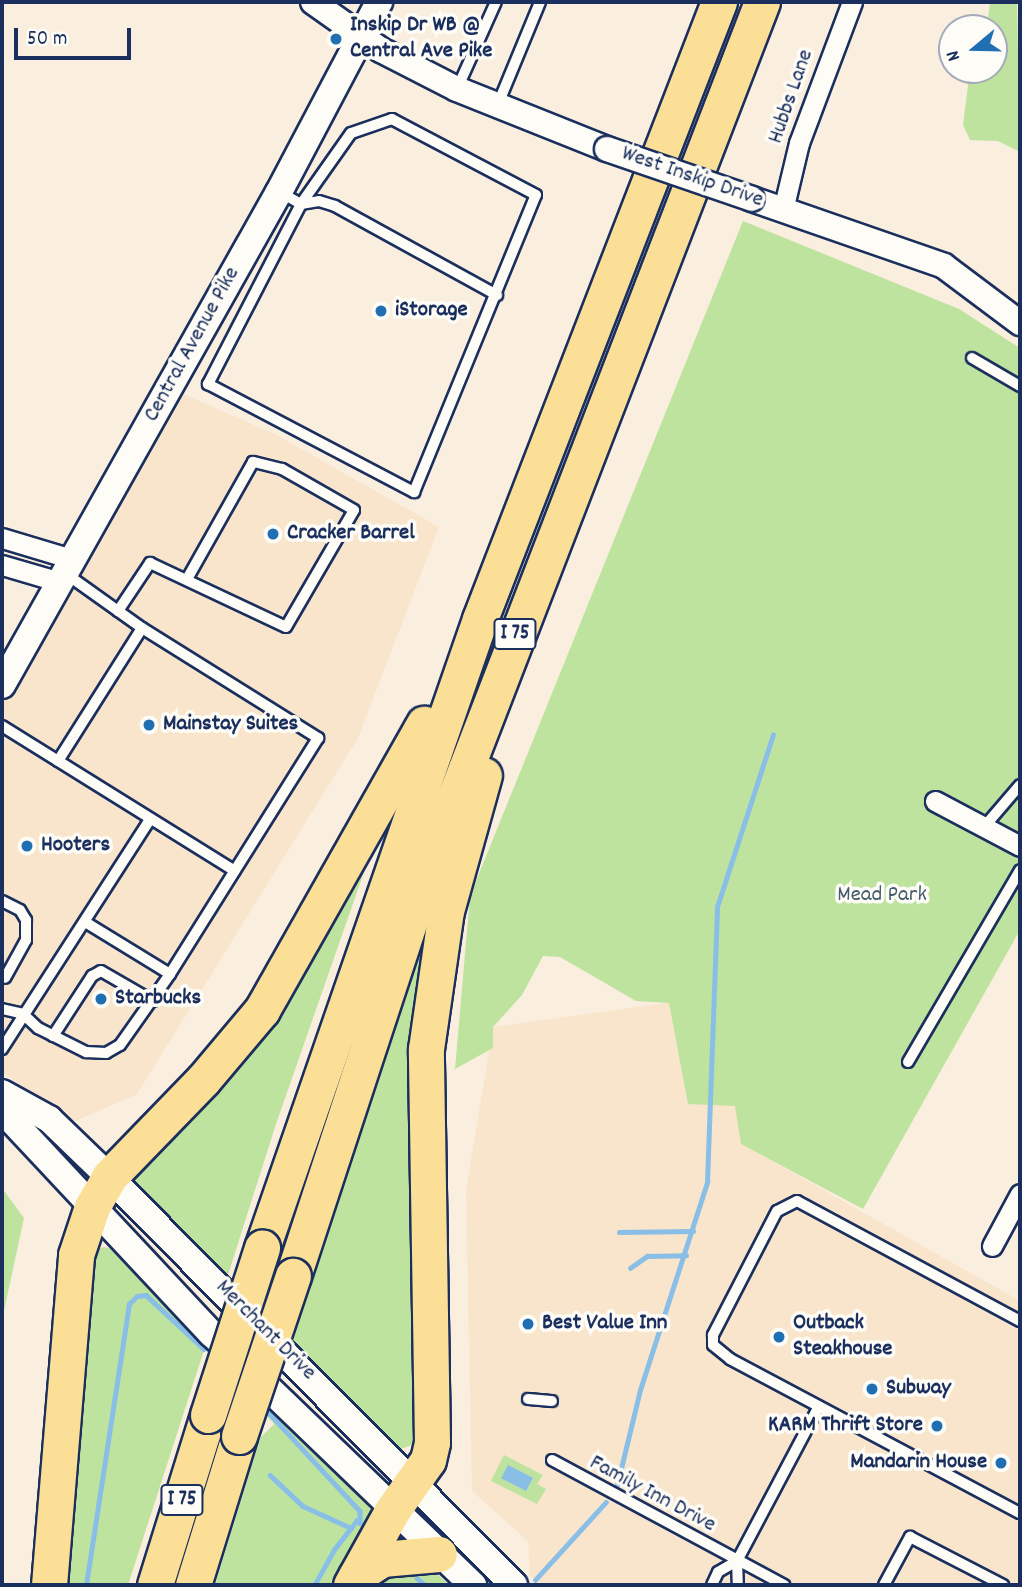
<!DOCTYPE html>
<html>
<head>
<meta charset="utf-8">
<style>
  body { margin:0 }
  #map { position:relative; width:1022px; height:1587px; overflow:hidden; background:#faeede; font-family:Dekko,sans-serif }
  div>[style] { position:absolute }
  .built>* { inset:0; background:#f8e5cc }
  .green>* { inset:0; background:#bee39e }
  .water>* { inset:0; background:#89bfe7; transform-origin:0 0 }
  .stream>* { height:4.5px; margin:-2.25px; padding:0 2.25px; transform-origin:2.25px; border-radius:2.25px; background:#89bfe7 }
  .roads { filter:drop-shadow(2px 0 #1b2f5e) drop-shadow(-2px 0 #1b2f5e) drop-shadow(0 2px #1b2f5e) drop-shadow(0 -2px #1b2f5e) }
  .service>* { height:10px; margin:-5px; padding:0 5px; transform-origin:5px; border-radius:5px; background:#fdfcf7 }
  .minor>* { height:19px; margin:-9.5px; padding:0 9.5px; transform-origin:9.5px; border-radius:9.5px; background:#fdfcf7 }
  .tertiary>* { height:24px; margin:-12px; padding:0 12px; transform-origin:12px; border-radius:12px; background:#fdfcf7 }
  .secondary>* { height:26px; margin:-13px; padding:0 13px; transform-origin:13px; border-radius:13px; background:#fdfcf7 }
  .motorway>* { height:35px; margin:-17.5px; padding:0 17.5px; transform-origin:17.5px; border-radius:17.5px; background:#fbdf96 }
  .bridges { filter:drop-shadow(2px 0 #1b2f5e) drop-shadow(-2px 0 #1b2f5e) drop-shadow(0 2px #1b2f5e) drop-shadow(0 -2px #1b2f5e) }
  .tertiary-bridge>* { height:24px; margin:-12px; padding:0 12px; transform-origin:12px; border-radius:12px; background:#fdfcf7 }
  .motorway-bridge>* { height:35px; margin:-17.5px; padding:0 17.5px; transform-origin:17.5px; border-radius:17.5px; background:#fbdf96 }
  .dots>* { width:19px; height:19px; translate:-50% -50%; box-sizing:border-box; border:4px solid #fdfcf7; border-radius:50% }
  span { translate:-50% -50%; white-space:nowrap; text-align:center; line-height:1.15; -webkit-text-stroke:7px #fdfcf7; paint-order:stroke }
  .shield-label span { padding:2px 5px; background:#fdfcf7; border:2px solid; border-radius:5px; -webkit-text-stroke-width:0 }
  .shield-label { font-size:21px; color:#1b2f5e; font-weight:700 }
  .poi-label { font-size:23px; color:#1b2f5e; font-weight:700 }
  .left { translate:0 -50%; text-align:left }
  .right { translate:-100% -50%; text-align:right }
  .street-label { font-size:23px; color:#1b2f5e }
  .park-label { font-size:23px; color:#445c6e }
  .frame { position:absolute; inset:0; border:4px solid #1b2f5e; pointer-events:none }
  .north { position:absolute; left:938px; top:14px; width:70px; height:70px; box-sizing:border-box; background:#fdfcf7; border:2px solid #a3aaba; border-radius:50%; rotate:251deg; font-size:19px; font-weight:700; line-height:28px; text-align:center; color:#1b2f5e }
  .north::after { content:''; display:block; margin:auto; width:24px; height:32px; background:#1f6fb2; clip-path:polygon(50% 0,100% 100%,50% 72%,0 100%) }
  .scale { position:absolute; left:14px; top:28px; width:117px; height:32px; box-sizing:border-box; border:4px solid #1b2f5e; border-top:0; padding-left:9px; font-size:21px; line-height:24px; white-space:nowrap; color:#1b2f5e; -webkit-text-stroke:5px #fdfcf7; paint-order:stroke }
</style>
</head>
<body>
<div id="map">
  <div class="built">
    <div style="clip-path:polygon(176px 391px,275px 434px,439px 527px,358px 738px,137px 1094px,73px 1122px,2px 1072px,2px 702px)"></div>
    <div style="clip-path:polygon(738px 993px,742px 1144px,1020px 1301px,1020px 1585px,543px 1585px,530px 1576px,528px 1541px,472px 1491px,466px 1190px,493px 1027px)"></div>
  </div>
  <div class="green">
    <div style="clip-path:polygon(990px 2px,1017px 2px,1020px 152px,998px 141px,970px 140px,963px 125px,970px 70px,994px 70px,994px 28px,987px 28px)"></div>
    <div style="clip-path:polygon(743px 221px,959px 309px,1020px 348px,1020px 930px,863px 1209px,741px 1144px,735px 1106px,688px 1104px,669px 1003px,636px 1001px,560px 957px,543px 956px,522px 995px,493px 1027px,493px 1048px,455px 1069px,470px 896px)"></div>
    <div style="clip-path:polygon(370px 855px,276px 1124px,227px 1278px,131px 1179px)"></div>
    <div style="clip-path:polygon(430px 926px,423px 1414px,414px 1444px,401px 1449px,290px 1341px)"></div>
    <div style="clip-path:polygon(2px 1188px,24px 1218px,2px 1320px)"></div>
    <div style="clip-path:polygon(104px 1247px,113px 1249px,206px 1344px,128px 1585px,63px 1585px,93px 1251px)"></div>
    <div style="clip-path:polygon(270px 1406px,375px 1513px,334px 1585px,215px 1585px,260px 1438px,274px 1424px,267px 1416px)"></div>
    <div style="clip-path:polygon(504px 1455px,543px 1475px,537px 1484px,546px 1489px,537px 1504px,491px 1481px)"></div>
    <div style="clip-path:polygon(416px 1505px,499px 1585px,487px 1585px,474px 1574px,411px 1507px)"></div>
    <div style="clip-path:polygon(433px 1570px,449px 1585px,366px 1585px,381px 1572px)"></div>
  </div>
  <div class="water">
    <div style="left:508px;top:1465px;width:28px;height:15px;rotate:27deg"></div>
  </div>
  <div class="stream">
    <div style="left:619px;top:1232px;width:74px;rotate:-0.8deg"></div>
    <div style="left:630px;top:1268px;width:21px;rotate:-35deg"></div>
    <div style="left:647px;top:1256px;width:39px;rotate:-1deg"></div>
    <div style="left:268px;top:1412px;width:135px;rotate:47.1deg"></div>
    <div style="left:360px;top:1511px;width:12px;rotate:90deg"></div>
    <div style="left:360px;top:1523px;width:4px;rotate:-146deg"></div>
    <div style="left:357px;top:1521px;width:36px;rotate:128deg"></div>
    <div style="left:335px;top:1549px;width:41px;rotate:119.1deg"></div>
    <div style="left:270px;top:1475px;width:45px;rotate:43.2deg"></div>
    <div style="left:303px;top:1506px;width:53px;rotate:24.6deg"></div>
    <div style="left:617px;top:1485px;width:98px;rotate:-76.4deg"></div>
    <div style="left:640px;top:1390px;width:219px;rotate:-72.1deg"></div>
    <div style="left:707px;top:1182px;width:275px;rotate:-87.9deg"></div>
    <div style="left:717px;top:907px;width:181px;rotate:-72deg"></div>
    <div style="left:417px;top:1578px;width:11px;rotate:41deg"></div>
    <div style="left:535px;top:1580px;width:105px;rotate:-47.7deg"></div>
    <div style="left:86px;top:1585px;width:284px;rotate:-81.3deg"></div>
    <div style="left:129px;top:1304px;width:11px;rotate:-45deg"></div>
    <div style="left:137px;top:1296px;width:9px;rotate:-6deg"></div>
    <div style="left:146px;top:1295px;width:79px;rotate:43deg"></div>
  </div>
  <div class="roads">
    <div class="service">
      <div style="left:457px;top:89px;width:95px;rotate:-65.9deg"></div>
      <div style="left:498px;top:104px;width:110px;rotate:-67.6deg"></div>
      <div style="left:280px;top:192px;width:24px;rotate:30deg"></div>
      <div style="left:301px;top:204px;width:203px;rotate:117.3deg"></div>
      <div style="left:208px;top:384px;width:233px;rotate:27.7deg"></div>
      <div style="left:414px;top:492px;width:321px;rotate:-67.7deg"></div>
      <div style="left:536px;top:195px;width:163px;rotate:-152.2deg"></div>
      <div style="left:392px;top:119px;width:43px;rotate:161.1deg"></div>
      <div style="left:351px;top:133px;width:87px;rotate:125.2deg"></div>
      <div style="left:301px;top:204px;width:18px;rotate:-9deg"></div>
      <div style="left:319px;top:201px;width:17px;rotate:17deg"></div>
      <div style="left:335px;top:206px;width:185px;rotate:28.8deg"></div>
      <div style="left:972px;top:358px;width:56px;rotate:30.3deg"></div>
      <div style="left:118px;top:611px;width:58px;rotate:-56.3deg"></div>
      <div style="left:150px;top:563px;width:150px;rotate:25.2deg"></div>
      <div style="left:286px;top:627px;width:135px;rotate:-59.8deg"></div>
      <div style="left:354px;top:510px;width:83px;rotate:-150.3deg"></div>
      <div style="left:282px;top:469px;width:30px;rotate:-166deg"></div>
      <div style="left:253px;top:462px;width:134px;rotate:119.4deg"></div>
      <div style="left:142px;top:628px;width:208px;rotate:32deg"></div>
      <div style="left:318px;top:738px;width:279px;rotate:122.1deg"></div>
      <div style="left:2px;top:726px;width:274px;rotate:31.9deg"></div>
      <div style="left:58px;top:761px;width:157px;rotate:-57.7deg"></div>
      <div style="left:142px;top:628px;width:95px;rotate:-144.5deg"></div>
      <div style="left:984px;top:827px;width:55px;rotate:-49.4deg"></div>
      <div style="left:2px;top:901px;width:20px;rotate:27deg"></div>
      <div style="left:20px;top:910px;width:12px;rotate:59deg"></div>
      <div style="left:26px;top:920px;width:20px;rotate:90deg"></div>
      <div style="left:26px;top:940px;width:43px;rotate:118.9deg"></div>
      <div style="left:2px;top:1009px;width:22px;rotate:13deg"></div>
      <div style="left:23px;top:1014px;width:21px;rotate:43deg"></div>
      <div style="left:38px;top:1028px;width:54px;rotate:26.6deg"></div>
      <div style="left:86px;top:1052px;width:20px;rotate:3deg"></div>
      <div style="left:106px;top:1053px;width:16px;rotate:-30deg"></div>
      <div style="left:120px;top:1045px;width:87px;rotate:-54.8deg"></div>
      <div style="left:170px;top:974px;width:100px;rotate:-148.5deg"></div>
      <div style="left:53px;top:1036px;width:72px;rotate:-57deg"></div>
      <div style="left:92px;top:976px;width:10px;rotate:-29deg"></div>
      <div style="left:101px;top:971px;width:60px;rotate:30deg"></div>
      <div style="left:2px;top:1049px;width:274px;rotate:-57.2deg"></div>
      <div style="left:908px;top:1062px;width:222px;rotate:-59.7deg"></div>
      <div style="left:1020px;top:1321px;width:253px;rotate:-151.7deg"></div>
      <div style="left:797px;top:1201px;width:22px;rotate:153deg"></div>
      <div style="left:777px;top:1211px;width:140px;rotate:117.3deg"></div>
      <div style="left:713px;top:1335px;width:10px;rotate:90deg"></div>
      <div style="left:713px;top:1345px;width:22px;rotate:39deg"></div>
      <div style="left:730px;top:1359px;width:328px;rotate:28deg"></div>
      <div style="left:528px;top:1399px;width:24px;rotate:5deg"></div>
      <div style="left:552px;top:1460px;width:264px;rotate:28.3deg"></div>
      <div style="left:737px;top:1561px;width:175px;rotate:-62.1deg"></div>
      <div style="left:737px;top:1561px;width:24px;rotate:88deg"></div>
      <div style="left:712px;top:1585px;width:14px;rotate:-65deg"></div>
      <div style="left:718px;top:1572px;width:22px;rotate:-30deg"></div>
      <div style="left:884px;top:1585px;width:55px;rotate:-61.6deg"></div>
      <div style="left:910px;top:1537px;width:105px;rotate:27.3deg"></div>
    </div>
    <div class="minor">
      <div style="left:783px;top:210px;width:69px;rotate:-76.6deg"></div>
      <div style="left:799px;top:143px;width:151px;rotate:-69.4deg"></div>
      <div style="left:2px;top:538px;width:73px;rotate:16.7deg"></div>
      <div style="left:2px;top:565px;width:60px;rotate:16.3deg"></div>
      <div style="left:935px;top:801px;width:96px;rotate:27.9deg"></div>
      <div style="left:992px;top:1246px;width:59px;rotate:-61.7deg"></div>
    </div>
    <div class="tertiary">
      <div style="left:313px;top:2px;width:83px;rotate:35.2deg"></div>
      <div style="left:381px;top:50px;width:85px;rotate:27.2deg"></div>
      <div style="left:457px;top:89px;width:162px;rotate:21.8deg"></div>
      <div style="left:752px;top:199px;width:203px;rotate:19.2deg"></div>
      <div style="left:944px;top:266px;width:95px;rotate:36.9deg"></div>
    </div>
    <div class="secondary">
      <div style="left:2px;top:685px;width:565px;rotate:-60.67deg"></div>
      <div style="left:279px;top:192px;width:215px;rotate:-62.2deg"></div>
      <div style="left:2px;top:1093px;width:54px;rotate:29deg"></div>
      <div style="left:49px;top:1119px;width:83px;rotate:44deg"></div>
      <div style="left:109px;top:1177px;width:575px;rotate:45.21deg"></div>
      <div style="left:2px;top:1110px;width:306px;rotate:46.9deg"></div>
      <div style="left:211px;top:1333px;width:364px;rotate:43.9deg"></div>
    </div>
    <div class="motorway">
      <div style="left:262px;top:1248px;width:666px;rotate:-70.88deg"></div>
      <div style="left:480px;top:619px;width:662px;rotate:-68.83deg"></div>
      <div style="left:293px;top:1276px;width:420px;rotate:-71.8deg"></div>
      <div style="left:424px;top:877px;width:938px;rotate:-68.88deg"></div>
      <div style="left:356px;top:1576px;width:31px;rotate:-33deg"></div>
      <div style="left:382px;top:1559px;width:57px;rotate:-5deg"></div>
      <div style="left:49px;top:1585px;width:331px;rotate:-85.3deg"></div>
      <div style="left:76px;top:1255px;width:51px;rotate:-71.6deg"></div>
      <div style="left:92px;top:1207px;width:34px;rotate:-60deg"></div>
      <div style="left:109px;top:1177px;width:135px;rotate:-45.9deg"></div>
      <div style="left:203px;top:1080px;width:92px;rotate:-49.9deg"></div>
      <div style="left:262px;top:1010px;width:329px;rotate:-60.5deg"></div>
      <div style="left:155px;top:1585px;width:178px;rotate:-72.7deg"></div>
      <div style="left:193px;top:1585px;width:156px;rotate:-72.8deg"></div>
      <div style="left:351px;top:1585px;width:85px;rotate:-61deg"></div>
      <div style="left:392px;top:1511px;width:62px;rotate:-54.8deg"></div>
      <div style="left:428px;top:1460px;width:18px;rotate:-77deg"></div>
      <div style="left:432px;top:1442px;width:393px;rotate:-90.9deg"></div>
      <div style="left:426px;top:1049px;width:139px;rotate:-81.8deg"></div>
      <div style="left:446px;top:911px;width:141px;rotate:-74.4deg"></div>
    </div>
  </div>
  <div class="bridges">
    <div class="tertiary-bridge">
      <div style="left:607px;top:149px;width:153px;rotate:19deg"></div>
    </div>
    <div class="motorway-bridge">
      <div style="left:208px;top:1415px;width:176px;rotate:-72.1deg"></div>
      <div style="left:239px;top:1436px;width:169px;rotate:-71.4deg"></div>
    </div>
  </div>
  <div class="dots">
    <div style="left:336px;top:39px;background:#1f6fb2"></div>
    <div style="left:381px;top:311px;background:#1f6fb2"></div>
    <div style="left:273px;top:534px;background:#1f6fb2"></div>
    <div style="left:149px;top:725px;background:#1f6fb2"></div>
    <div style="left:27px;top:846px;background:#1f6fb2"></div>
    <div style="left:101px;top:999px;background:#1f6fb2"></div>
    <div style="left:528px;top:1324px;background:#1f6fb2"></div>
    <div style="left:779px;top:1337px;background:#1f6fb2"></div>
    <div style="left:872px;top:1389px;background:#1f6fb2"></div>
    <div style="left:937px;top:1426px;background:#1f6fb2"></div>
    <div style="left:1001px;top:1463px;background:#1f6fb2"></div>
  </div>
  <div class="shield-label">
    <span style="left:515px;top:634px">I 75</span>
    <span style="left:182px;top:1500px">I 75</span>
  </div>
  <div class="poi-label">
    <span class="left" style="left:350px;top:39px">Inskip Dr WB @<br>Central Ave Pike</span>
    <span class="left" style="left:395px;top:311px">iStorage</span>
    <span class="left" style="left:287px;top:534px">Cracker Barrel</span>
    <span class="left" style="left:163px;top:725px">Mainstay Suites</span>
    <span class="left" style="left:41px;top:846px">Hooters</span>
    <span class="left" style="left:115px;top:999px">Starbucks</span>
    <span class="left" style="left:542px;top:1324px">Best Value Inn</span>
    <span class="left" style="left:793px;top:1337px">Outback<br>Steakhouse</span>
    <span class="left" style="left:886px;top:1389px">Subway</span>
    <span class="right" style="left:923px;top:1426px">KARM Thrift Store</span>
    <span class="right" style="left:987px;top:1463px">Mandarin House</span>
  </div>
  <div class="street-label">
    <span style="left:792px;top:97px;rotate:-71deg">Hubbs Lane</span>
    <span style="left:692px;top:178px;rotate:19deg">West Inskip Drive</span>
    <span style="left:193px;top:345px;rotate:-61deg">Central Avenue Pike</span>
    <span style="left:265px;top:1331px;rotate:45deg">Merchant Drive</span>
    <span style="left:652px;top:1495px;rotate:28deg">Family Inn Drive</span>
  </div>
  <div class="park-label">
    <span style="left:882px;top:896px">Mead Park</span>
  </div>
  <div class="frame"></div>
  <div class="north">N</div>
  <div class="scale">50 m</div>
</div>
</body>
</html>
